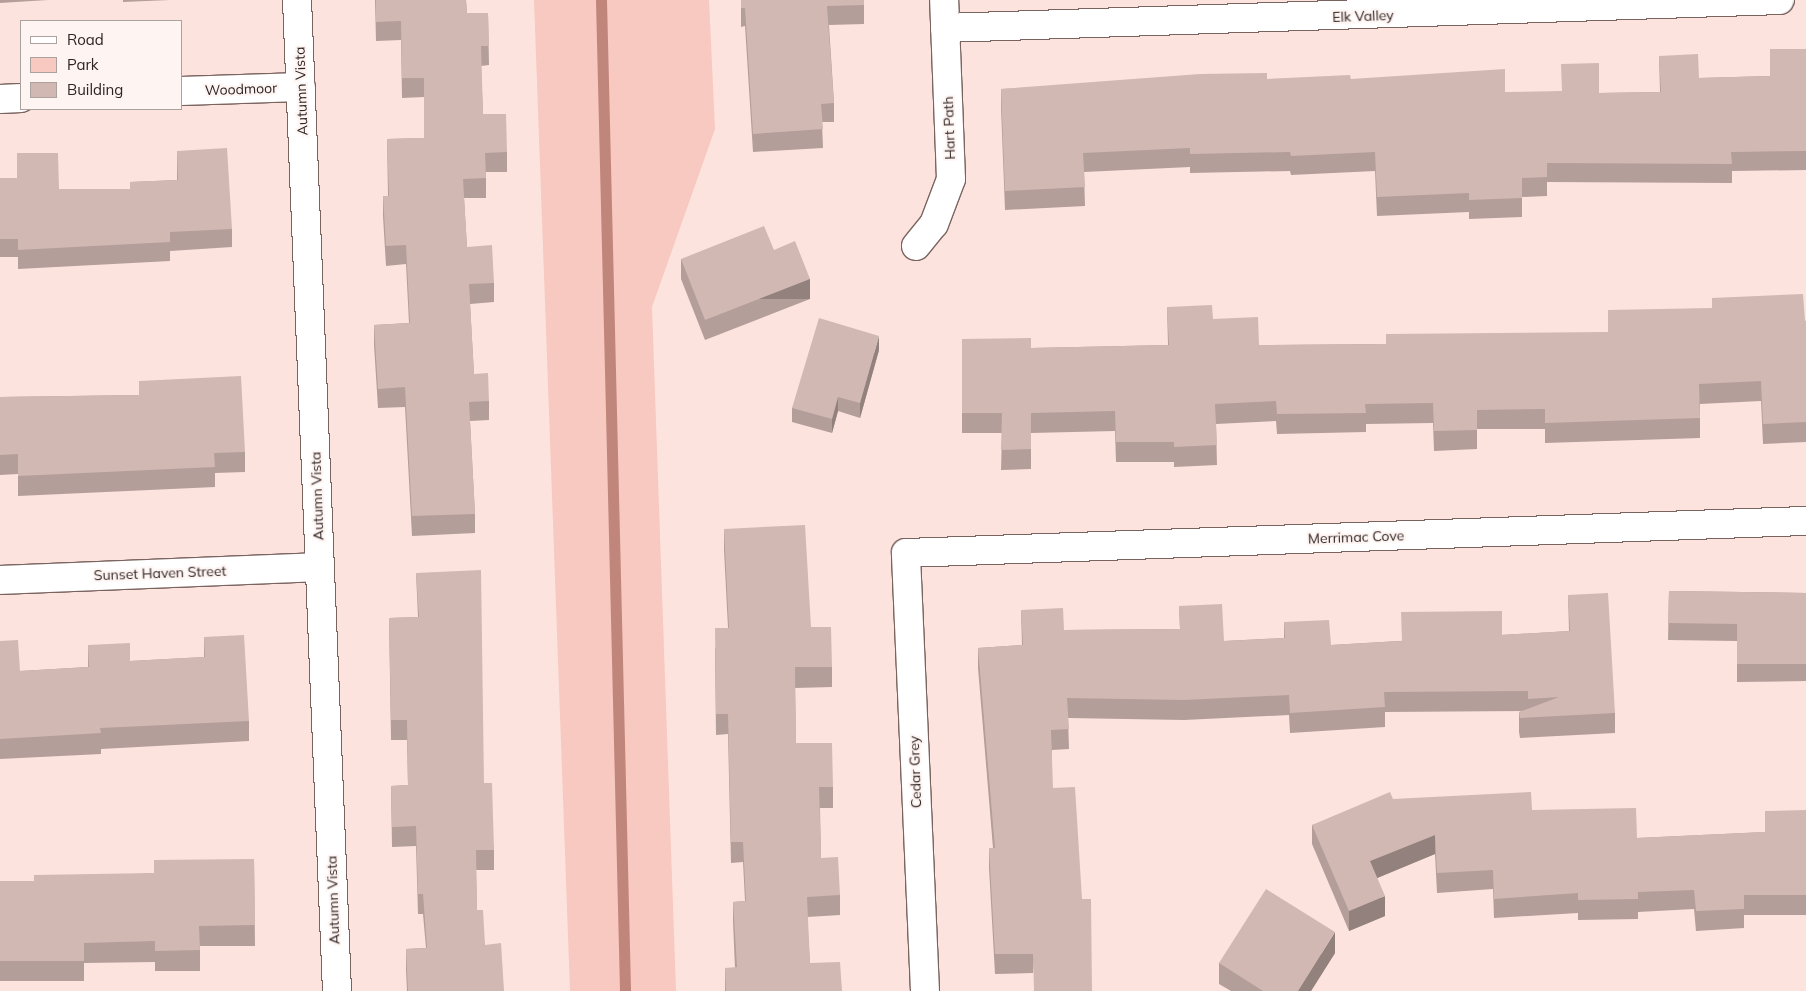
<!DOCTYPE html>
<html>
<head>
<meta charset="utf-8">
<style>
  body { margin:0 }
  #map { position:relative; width:1806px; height:991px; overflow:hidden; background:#fde3de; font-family:Mulish,sans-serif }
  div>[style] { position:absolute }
  .green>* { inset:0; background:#f7c9c0 }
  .stream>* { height:11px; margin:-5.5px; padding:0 5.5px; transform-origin:5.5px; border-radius:5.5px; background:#c0857b }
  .roads { filter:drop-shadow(1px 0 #7a6460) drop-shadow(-1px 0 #7a6460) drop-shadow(0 1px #7a6460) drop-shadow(0 -1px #7a6460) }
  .street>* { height:28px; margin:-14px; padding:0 14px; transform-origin:14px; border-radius:14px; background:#fff }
  .secondary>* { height:28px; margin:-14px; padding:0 14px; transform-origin:14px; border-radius:14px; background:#fff }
  .wall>* { inset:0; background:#b49e9a }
  .shaded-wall>* { inset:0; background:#92817d; transform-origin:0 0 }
  .building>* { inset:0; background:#d1b8b3 }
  span { translate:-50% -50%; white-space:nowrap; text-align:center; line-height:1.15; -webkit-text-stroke:4px #fef4f2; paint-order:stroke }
  .street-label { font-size:14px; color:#2e2523 }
  .legend { position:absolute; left:20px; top:20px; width:162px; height:90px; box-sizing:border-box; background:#fef4f2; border:1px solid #aba19f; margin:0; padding:6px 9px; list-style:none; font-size:15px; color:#2e2523 }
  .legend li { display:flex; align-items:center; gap:10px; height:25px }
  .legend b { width:25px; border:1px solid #aba19f }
</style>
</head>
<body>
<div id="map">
  <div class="green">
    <div style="clip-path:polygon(534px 0,709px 0,715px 129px,652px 307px,676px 991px,570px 991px)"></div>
  </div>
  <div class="stream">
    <div style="left:601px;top:0;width:991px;rotate:88.61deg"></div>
  </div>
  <div class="roads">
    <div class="street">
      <div style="left:945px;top:28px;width:835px;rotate:-1.92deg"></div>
      <div style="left:181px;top:91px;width:120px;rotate:-1.9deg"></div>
      <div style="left:0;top:99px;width:21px;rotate:-3deg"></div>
      <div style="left:916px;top:246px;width:28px;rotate:-51deg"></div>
      <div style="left:934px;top:224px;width:48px;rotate:-69.3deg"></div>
      <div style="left:951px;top:179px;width:179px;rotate:-92.2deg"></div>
      <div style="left:0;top:580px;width:320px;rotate:-2.3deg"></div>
      <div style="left:925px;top:991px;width:438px;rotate:-92.5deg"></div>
      <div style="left:906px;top:553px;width:901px;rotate:-2.04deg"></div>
    </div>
    <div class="secondary">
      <div style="left:297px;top:0;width:992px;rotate:87.69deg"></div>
    </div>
  </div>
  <div class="wall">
    <div style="clip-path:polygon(0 0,48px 0,0 3px)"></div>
    <div style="clip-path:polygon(123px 0,170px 0,123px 2px)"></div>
    <div style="clip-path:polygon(375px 0,466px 0,467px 13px,488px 13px,489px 65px,481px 66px,483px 114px,507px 152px,507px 172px,486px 172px,486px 198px,464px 198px,467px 247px,494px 283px,494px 302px,470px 304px,474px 374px,489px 401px,489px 420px,470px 421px,475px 514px,475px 533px,412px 536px,405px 407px,378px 408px,374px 345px,374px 325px,409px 323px,406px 264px,386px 266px,383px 216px,383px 196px,388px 196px,387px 139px,424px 138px,424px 97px,402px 98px,401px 40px,376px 41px)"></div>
    <div style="clip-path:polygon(741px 0,864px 0,864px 24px,829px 25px,834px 103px,834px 122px,822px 122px,823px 148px,753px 152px,745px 26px,741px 27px)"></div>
    <div style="clip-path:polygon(1806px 49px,1806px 170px,1732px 171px,1732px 183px,1547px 182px,1547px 196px,1522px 197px,1522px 217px,1469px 219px,1469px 212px,1377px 216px,1375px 171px,1291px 175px,1290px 171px,1190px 173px,1190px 167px,1084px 172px,1085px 206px,1005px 210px,1001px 108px,1001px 89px,1267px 79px,1351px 79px,1505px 92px,1599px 93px,1660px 92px,1659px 56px,1699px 78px,1770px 76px)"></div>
    <div style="clip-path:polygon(177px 151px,232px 229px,232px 247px,170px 251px,170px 261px,18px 269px,18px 257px,0 257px,0 178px,17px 178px,59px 189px,130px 189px,130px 182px,177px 180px)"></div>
    <div style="clip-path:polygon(774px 250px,810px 299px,705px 340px,681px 279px,681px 259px)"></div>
    <div style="clip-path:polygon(1712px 298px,1806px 321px,1806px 442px,1763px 444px,1761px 401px,1700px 404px,1700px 438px,1545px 443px,1545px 429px,1477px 429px,1477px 449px,1434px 451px,1433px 423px,1366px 424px,1366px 432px,1277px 434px,1276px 421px,1216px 424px,1217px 465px,1174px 467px,1174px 462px,1116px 462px,1115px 431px,1031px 433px,1031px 469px,1001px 470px,1002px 433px,962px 433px,962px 339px,1031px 348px,1168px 345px,1167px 307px,1213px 319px,1259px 345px,1386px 344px,1608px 332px,1712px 308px)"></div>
    <div style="clip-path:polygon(879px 350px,860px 418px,838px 411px,832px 433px,792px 422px,792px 408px)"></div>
    <div style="clip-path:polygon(139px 381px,245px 452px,245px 472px,215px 473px,215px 487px,18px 496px,18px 474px,0 475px,0 397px,139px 395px)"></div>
    <div style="clip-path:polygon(724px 529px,811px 627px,832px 667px,832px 687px,795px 688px,796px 743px,833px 787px,833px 808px,820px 808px,821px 858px,840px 895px,840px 915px,807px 917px,810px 963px,842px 991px,725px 991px,725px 968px,735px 968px,733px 922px,733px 902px,745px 901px,743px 862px,731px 863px,728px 734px,716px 735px,715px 649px,728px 628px,724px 550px)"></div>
    <div style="clip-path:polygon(416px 573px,484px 783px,494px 850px,494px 870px,476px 870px,477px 910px,485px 945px,504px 991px,407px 991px,406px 970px,406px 949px,426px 948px,423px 914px,418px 914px,416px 846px,392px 847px,391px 786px,408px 785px,407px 740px,391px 740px,389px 618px,418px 617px)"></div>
    <div style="clip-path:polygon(1669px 591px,1806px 593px,1806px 681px,1737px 682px,1737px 641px,1668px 640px)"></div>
    <div style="clip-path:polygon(1568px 595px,1615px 713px,1615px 733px,1520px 738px,1519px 732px,1519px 712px,1524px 711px,1385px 712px,1385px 727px,1290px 733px,1289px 715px,1184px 720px,1068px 718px,1069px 749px,1052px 750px,1033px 973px,995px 974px,989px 868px,989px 848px,993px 848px,978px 668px,978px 648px,1022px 645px,1021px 610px,1064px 630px,1180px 629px,1179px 606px,1224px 641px,1284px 638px,1284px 622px,1331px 645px,1569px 631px)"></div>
    <div style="clip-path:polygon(204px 637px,249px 721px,249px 741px,101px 749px,101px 754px,0 759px,0 641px,20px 671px,88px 667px,88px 645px,130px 661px,204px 657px)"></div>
    <div style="clip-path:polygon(1393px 799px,1532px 810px,1637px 838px,1765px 832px,1806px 810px,1806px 915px,1744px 915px,1744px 928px,1696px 931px,1694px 909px,1638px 912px,1638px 919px,1578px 920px,1578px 913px,1494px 918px,1493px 889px,1437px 893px,1435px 854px,1377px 878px,1385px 916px,1349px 931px,1312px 844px,1312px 825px)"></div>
    <div style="clip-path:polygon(254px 859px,255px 946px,200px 946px,200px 971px,155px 971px,155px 962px,84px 963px,84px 981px,0 981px,0 881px,34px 881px,154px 873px)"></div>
    <div style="clip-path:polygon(1335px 953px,1311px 991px,1231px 991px,1219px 984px,1219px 963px)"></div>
  </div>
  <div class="shaded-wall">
    <div style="left:810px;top:279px;width:20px;height:113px;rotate:90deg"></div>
    <div style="clip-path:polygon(879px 336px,879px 350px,860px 418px,860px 403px)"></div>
    <div style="clip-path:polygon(838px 397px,838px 411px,832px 433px,832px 419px)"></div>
    <div style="clip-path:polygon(1435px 835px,1435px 854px,1370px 881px,1370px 861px)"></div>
    <div style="clip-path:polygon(1385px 896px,1385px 916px,1349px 931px,1349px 911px)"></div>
    <div style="clip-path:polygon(1335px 932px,1335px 953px,1311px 991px,1298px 991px)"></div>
  </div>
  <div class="building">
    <div style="clip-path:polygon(376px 0,466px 0,467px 13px,488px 13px,489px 46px,481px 46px,483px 114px,506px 114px,507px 152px,485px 153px,486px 178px,463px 179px,467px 247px,492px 245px,494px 283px,469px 284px,474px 374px,488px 373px,489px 401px,469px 402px,475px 514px,412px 516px,405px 387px,378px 389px,374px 325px,410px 323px,406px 245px,386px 246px,383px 196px,389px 196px,387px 139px,424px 138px,424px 78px,402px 78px,401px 21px,376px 22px)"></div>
    <div style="clip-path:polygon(741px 0,864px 0,864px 5px,827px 6px,834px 103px,821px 104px,823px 129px,753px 134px,745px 8px,741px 8px)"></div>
    <div style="clip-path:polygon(1770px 49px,1806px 49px,1806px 151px,1731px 152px,1732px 164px,1547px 163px,1547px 177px,1522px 178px,1522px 198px,1469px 200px,1469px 193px,1377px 197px,1375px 152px,1291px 156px,1290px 152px,1190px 154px,1190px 148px,1083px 153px,1085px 187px,1005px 191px,1001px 89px,1200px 74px,1267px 73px,1267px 79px,1350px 75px,1351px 79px,1505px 69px,1505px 92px,1562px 91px,1561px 64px,1599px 63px,1599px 93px,1661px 92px,1659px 56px,1698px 54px,1699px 78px,1770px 76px)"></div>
    <div style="clip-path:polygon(227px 148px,232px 229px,170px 232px,170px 242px,18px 250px,18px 239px,0 239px,0 178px,17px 178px,17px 153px,58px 153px,59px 189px,130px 189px,130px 182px,178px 180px,177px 151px)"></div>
    <div style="clip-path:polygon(764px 226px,774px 250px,795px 241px,810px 279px,705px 320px,681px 259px)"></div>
    <div style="clip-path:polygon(1803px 294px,1805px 321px,1806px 321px,1806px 422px,1763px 424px,1761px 381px,1699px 384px,1700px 418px,1545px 423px,1545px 409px,1477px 410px,1477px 430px,1434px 431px,1433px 403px,1365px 404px,1366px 413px,1277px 414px,1276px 401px,1215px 404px,1217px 445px,1174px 447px,1174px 442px,1116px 442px,1115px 411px,1031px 413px,1031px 449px,1001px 450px,1002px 413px,962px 413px,962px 339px,1031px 338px,1031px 348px,1169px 345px,1167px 307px,1212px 305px,1213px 319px,1258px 317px,1259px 345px,1386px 344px,1386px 334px,1608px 332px,1608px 310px,1712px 308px,1712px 298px)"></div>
    <div style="clip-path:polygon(819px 318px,879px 336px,860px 403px,838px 397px,832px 419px,792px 408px)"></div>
    <div style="clip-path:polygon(241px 376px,245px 452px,214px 453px,215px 467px,18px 476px,18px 454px,0 455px,0 397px,139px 395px,139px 381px)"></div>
    <div style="clip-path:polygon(805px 525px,811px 627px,831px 627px,832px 667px,795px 667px,796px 743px,832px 743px,833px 787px,819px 787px,821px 858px,838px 857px,840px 895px,807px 897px,810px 963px,840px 962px,842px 991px,726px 991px,725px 968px,737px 967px,733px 902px,746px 901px,743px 842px,731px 842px,728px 714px,716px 714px,715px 628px,729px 628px,724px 529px)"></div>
    <div style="clip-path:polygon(481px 570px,484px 783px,492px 783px,494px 850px,476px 850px,477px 910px,483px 910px,485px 945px,501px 943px,504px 991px,408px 991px,406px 949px,427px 948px,423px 894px,418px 894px,416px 826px,392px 827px,391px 786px,408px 785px,407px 720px,391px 720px,389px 618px,419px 617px,416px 573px)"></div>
    <div style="clip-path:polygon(1669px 591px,1806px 593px,1806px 664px,1737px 664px,1737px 624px,1668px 623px)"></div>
    <div style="clip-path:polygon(1608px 593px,1615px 713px,1520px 718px,1519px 712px,1559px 697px,1528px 699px,1528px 691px,1384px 692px,1385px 707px,1290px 713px,1289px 695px,1184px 700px,1067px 698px,1069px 729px,1051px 730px,1053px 788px,1075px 787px,1082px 899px,1091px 899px,1092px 991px,1034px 991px,1033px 954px,995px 954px,989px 848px,995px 848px,978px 648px,1023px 645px,1021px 610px,1063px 608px,1064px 630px,1180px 629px,1179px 606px,1222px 604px,1224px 641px,1285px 638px,1284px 622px,1329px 620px,1331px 645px,1402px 641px,1401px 612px,1502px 611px,1502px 635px,1570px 631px,1568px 595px)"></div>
    <div style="clip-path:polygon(244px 635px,249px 721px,100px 728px,101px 733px,0 739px,0 641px,18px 640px,20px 671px,89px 667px,88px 645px,130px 643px,130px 661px,205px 657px,204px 637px)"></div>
    <div style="clip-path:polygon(1390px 792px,1393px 799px,1531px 792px,1532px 810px,1636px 808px,1637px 838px,1765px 832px,1765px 811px,1806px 810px,1806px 895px,1744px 895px,1744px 909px,1696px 911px,1694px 890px,1638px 892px,1638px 899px,1578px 900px,1578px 893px,1494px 899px,1493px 870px,1437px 873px,1435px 835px,1370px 861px,1385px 896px,1349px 911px,1312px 825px)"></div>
    <div style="clip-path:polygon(254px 859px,255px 925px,199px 926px,200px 950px,155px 951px,155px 941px,84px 943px,84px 961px,0 961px,0 881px,34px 881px,34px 875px,154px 873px,154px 860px)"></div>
    <div style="clip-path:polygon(1266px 889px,1335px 932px,1298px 991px,1263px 991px,1219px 963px)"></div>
  </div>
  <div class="street-label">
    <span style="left:1363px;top:16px;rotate:-2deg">Elk Valley</span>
    <span style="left:241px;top:89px;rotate:-2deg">Woodmoor</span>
    <span style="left:301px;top:91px;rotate:-92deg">Autumn Vista</span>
    <span style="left:949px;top:128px;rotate:-92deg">Hart Path</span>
    <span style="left:317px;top:496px;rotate:-92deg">Autumn Vista</span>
    <span style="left:1356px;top:537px;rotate:-2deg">Merrimac Cove</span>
    <span style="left:160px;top:573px;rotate:-2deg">Sunset Haven Street</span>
    <span style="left:915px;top:772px;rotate:-92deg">Cedar Grey</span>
    <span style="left:333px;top:900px;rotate:-92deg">Autumn Vista</span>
  </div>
  <ul class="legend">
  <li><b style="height:6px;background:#fff"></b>Road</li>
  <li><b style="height:14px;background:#f7c9c0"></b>Park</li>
  <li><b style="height:14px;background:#d1b8b3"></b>Building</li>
  </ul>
</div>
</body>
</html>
